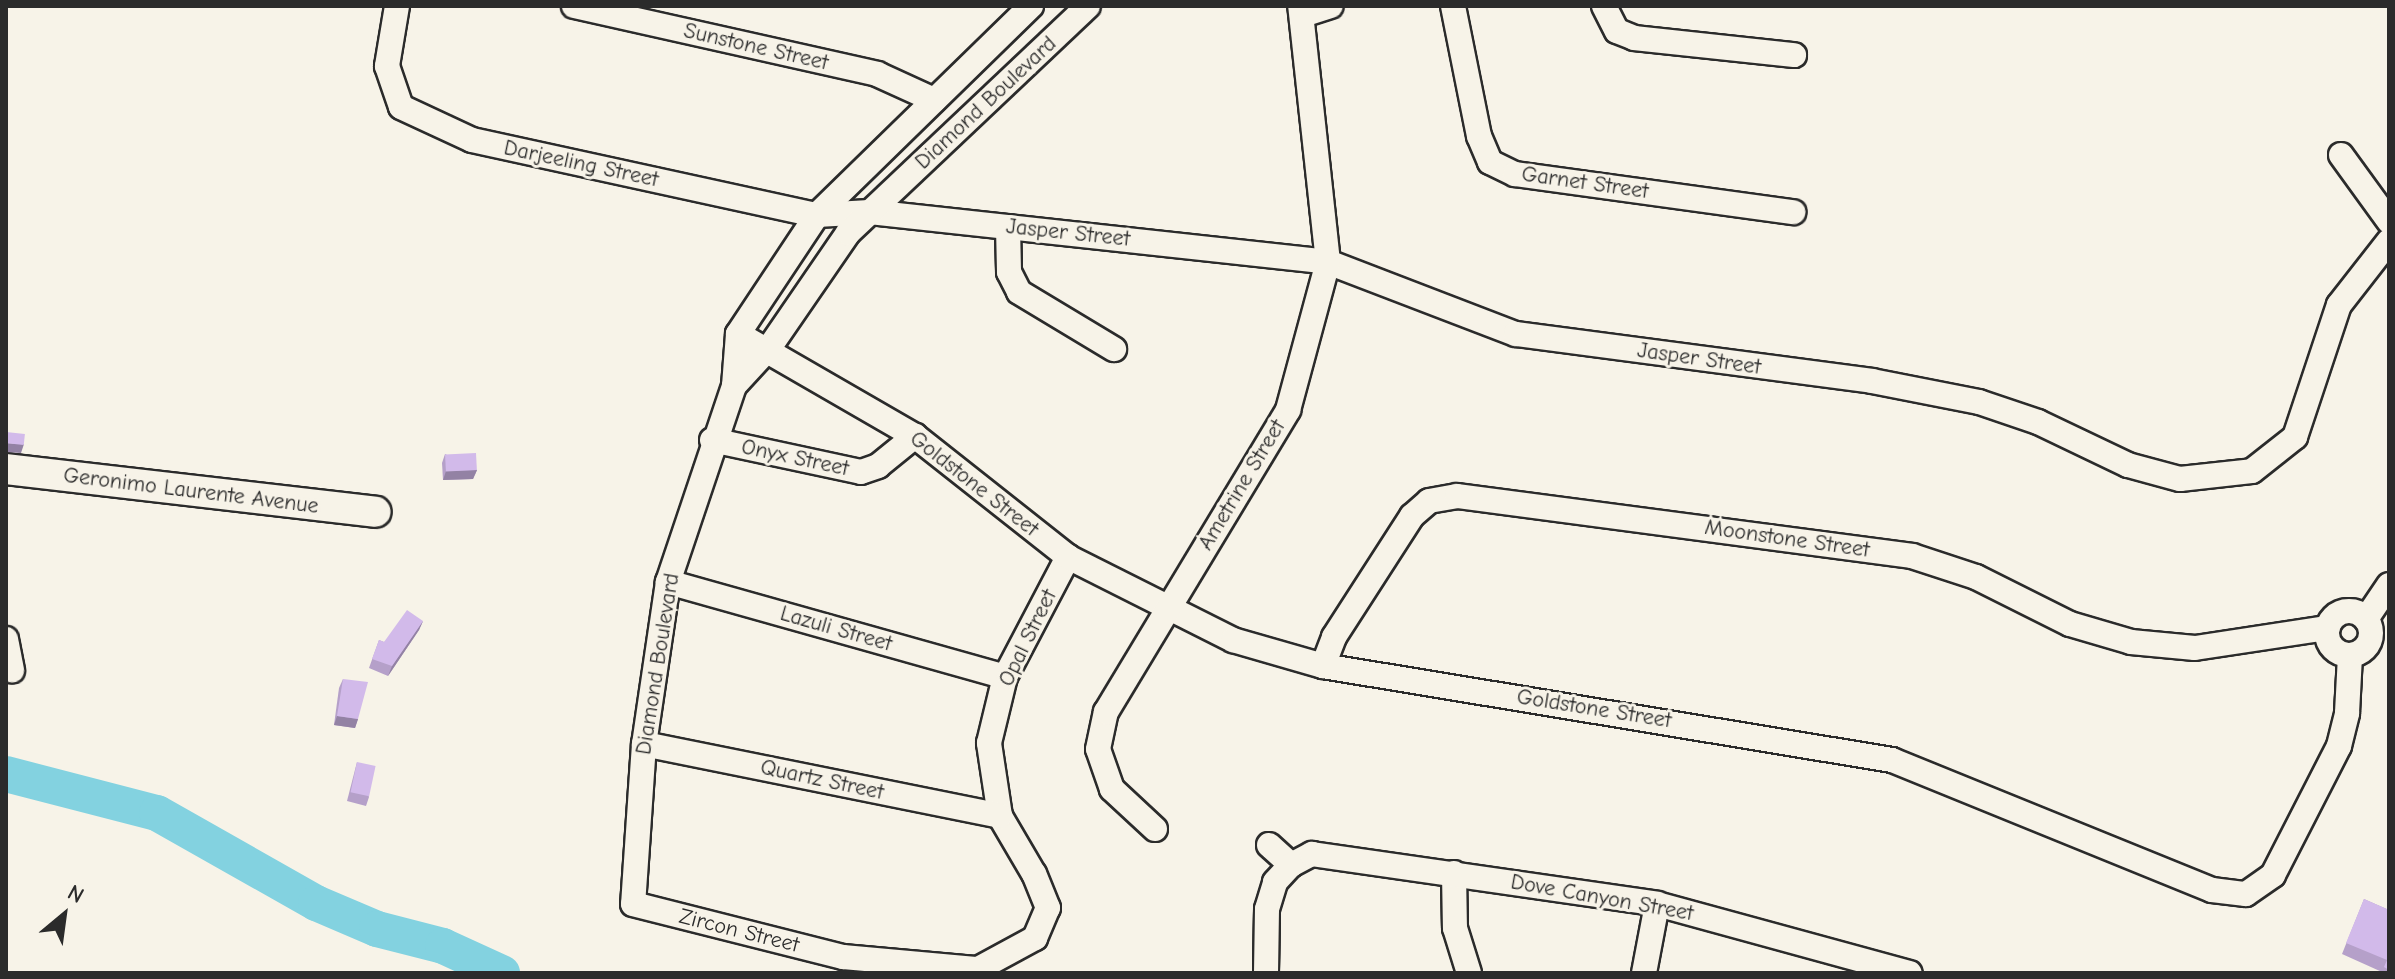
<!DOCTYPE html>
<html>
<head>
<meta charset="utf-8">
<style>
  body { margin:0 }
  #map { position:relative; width:2395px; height:979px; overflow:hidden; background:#f7f3e8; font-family:"Comic Neue",sans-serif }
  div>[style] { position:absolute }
  .river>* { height:36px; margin:-18px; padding:0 18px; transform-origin:18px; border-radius:18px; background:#83d2e0 }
  .roads { filter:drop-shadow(2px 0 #2b2b2b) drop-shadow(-2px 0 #2b2b2b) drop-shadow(0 2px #2b2b2b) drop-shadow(0 -2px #2b2b2b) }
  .minor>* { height:24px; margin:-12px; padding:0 12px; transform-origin:12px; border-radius:12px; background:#f7f3e8 }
  .minor>.ring { margin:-12px; padding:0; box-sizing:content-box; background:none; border:24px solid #f7f3e8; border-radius:50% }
  .tertiary>* { height:30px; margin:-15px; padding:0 15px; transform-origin:15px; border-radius:15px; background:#f7f3e8 }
  .wall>* { inset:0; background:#b5a0c9 }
  .shaded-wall>* { inset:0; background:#9382a4 }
  .building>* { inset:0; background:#d2baea; transform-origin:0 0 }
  span { translate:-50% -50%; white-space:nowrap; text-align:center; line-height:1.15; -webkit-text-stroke:6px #f7f3e8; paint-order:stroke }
  .street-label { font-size:22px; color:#2b2b2b }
  .frame { position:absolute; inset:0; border:8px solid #2b2b2b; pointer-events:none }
  .north { position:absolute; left:24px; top:875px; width:80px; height:80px; -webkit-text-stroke:6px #f7f3e8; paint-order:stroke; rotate:29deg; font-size:22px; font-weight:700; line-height:32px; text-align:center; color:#2b2b2b }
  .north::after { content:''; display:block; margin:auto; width:28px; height:36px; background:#2b2b2b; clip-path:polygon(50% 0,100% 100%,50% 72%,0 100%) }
</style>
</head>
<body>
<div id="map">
  <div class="river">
    <div style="left:6px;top:774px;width:156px;rotate:14.5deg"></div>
    <div style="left:157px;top:813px;width:183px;rotate:29.5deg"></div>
    <div style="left:316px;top:903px;width:66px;rotate:23.1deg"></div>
    <div style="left:377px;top:929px;width:68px;rotate:14.4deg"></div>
    <div style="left:443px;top:946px;width:65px;rotate:24.6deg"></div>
  </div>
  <div class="roads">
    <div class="minor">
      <div style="left:397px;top:6px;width:61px;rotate:99.5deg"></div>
      <div style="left:387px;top:66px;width:43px;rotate:71.1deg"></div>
      <div style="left:401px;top:107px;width:78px;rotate:24.9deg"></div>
      <div style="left:472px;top:140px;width:353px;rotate:12.3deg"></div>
      <div style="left:817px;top:215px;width:53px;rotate:-3.2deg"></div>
      <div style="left:870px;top:212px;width:461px;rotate:6.2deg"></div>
      <div style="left:1328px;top:262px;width:201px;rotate:21deg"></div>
      <div style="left:1516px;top:334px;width:359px;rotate:7.5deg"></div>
      <div style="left:1872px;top:381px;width:109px;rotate:11.1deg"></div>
      <div style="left:1979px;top:402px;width:62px;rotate:18.7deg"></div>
      <div style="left:2038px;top:422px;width:100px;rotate:25.5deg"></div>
      <div style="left:2128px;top:465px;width:54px;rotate:15.1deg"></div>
      <div style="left:2180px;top:479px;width:72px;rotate:-6.3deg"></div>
      <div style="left:2252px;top:471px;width:55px;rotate:-38.3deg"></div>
      <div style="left:2295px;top:437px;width:139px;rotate:-71.6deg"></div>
      <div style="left:2339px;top:305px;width:81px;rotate:-52deg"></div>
      <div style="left:574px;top:6px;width:311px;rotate:12.6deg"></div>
      <div style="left:877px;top:74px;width:63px;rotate:24.5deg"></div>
      <div style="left:1031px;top:6px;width:299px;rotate:135.7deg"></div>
      <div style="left:817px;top:215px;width:143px;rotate:123.6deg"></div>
      <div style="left:738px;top:334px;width:52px;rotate:94.4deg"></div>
      <div style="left:734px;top:386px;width:207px;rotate:108.6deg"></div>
      <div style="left:668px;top:582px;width:164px;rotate:98.4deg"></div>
      <div style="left:644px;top:744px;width:160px;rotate:93.9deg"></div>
      <div style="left:633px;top:904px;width:217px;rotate:14.2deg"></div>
      <div style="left:843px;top:957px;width:136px;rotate:5.1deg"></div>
      <div style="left:978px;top:969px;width:65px;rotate:-28.5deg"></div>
      <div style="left:1035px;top:938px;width:33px;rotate:-67deg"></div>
      <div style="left:1048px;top:908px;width:37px;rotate:-112deg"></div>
      <div style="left:1034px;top:874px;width:67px;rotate:-120.4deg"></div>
      <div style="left:1000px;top:816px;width:74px;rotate:-98.6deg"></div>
      <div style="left:989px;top:743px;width:68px;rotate:-76.4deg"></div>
      <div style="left:1005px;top:677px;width:136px;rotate:-62.3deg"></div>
      <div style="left:1453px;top:6px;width:133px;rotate:78.7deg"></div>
      <div style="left:1479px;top:136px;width:28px;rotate:67deg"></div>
      <div style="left:1490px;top:162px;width:28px;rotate:26deg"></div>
      <div style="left:1515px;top:174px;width:281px;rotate:7.8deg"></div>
      <div style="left:1604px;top:6px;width:28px;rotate:63deg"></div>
      <div style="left:1617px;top:31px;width:18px;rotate:22deg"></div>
      <div style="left:1634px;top:38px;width:161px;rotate:6.1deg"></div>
      <div style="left:1303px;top:15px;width:29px;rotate:-18deg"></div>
      <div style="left:2341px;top:155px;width:82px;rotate:54deg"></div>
      <div style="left:1008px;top:227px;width:45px;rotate:88.7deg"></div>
      <div style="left:1009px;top:272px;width:22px;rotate:63deg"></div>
      <div style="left:1019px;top:292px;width:111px;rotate:31deg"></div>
      <div style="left:738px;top:334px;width:204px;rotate:30deg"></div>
      <div style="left:915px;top:436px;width:195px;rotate:38.3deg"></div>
      <div style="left:1068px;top:557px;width:185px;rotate:26.7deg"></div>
      <div style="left:1233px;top:640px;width:94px;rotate:16.1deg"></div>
      <div style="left:1323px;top:666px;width:577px;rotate:9.38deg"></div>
      <div style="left:1892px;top:760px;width:345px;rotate:22.1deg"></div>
      <div style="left:2212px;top:890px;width:34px;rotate:7deg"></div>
      <div style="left:2246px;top:894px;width:33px;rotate:-35deg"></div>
      <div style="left:2273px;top:875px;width:145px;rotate:-62.9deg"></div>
      <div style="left:2339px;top:746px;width:34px;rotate:-76deg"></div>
      <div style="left:2347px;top:713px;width:58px;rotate:-87deg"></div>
      <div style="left:734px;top:386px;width:52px;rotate:-47.4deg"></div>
      <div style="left:769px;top:348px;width:140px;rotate:-55.5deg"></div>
      <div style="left:848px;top:233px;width:330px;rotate:-43.4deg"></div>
      <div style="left:712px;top:440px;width:152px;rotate:12.1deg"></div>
      <div style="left:861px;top:472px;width:18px;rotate:-19deg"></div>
      <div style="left:878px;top:466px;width:48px;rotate:-39deg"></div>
      <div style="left:668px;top:582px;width:350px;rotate:15.7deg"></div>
      <div class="ring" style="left:2327px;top:611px;width:20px;height:20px"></div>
      <div style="left:2366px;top:619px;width:41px;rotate:-55.9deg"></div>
      <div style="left:6px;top:639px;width:32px;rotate:79deg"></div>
      <div style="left:1323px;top:666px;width:31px;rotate:-69deg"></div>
      <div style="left:1334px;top:637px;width:144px;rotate:-57.2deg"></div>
      <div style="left:1412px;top:516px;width:23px;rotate:-41deg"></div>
      <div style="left:1429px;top:501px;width:28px;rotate:-10deg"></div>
      <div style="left:1457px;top:496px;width:459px;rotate:7.5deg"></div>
      <div style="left:1912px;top:556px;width:67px;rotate:18.2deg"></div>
      <div style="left:1976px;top:577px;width:105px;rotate:26.6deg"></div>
      <div style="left:2070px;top:624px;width:64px;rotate:16.4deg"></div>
      <div style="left:2131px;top:642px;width:64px;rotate:5.4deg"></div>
      <div style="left:2195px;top:648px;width:134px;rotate:-8.6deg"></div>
      <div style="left:644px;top:744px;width:363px;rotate:11.4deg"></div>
      <div style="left:1155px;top:829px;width:59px;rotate:-137.1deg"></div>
      <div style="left:1112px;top:789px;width:42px;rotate:-109.3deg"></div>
      <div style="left:1098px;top:749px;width:38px;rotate:-78deg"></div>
      <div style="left:1106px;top:712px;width:353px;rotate:-58.9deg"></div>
      <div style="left:1288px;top:410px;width:153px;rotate:-74.9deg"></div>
      <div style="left:1328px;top:262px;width:258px;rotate:-96.2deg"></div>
      <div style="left:1269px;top:845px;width:30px;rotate:42deg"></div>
      <div style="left:1454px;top:873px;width:55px;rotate:89deg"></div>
      <div style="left:1455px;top:928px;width:47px;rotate:72.7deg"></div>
      <div style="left:1266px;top:973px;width:64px;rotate:-89.1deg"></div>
      <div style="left:1267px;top:909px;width:28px;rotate:-73deg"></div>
      <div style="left:1275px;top:882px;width:23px;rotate:-47deg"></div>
      <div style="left:1291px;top:865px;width:24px;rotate:-28deg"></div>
      <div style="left:1312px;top:854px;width:349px;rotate:8.2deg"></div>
      <div style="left:1657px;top:904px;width:262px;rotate:15.3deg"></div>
      <div style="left:1644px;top:973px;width:70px;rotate:-79.3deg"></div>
    </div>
    <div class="tertiary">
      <div style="left:6px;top:469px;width:372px;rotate:6.6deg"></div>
    </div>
  </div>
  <div class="wall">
    <div style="clip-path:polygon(445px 454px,477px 470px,473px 479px,443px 480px,442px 463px)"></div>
    <div style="clip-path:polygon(423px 621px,419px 630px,388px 676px,369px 668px,379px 640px,384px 642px)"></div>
    <div style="clip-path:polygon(343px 679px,358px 719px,355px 728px,334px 725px,339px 688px)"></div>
    <div style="clip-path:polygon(357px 762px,369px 797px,366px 806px,347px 801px)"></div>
    <div style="clip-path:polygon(2364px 899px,2389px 910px,2389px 973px,2382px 973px,2382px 972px,2342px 954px)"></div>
  </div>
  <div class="shaded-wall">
    <div style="clip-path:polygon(6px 443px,24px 444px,21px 453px,6px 452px)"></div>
    <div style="clip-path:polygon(477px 470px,473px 479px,443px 480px,446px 471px)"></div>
    <div style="clip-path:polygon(423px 621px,419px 630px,388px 676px,392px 666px)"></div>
    <div style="clip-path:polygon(337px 716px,358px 719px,355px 728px,334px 725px)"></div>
  </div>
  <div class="building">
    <div style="left:6px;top:432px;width:19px;height:11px;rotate:6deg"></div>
    <div style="left:476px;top:453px;width:17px;height:31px;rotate:87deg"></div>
    <div style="clip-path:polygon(407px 610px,423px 621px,392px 666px,372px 659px,379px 640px,384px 642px)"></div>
    <div style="clip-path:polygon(343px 679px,368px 682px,358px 719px,337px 716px)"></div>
    <div style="left:357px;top:762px;width:19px;height:31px;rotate:12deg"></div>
    <div style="clip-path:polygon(2364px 899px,2389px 910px,2389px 970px,2384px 967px,2387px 960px,2346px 943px)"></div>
  </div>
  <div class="street-label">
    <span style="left:756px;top:47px;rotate:13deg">Sunstone Street</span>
    <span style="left:986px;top:103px;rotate:-43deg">Diamond Boulevard</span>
    <span style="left:581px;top:164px;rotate:12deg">Darjeeling Street</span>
    <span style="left:1585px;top:183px;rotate:8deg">Garnet Street</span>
    <span style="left:1068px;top:233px;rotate:6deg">Jasper Street</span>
    <span style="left:1699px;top:359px;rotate:8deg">Jasper Street</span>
    <span style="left:795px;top:458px;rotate:12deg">Onyx Street</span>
    <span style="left:974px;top:484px;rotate:38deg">Goldstone Street</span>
    <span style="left:1242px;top:485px;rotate:-59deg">Ametrine Street</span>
    <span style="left:191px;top:491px;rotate:7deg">Geronimo Laurente Avenue</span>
    <span style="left:1787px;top:539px;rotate:8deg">Moonstone Street</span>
    <span style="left:836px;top:629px;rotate:16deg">Lazuli Street</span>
    <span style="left:1028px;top:638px;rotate:-64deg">Opal Street</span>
    <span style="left:658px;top:664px;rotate:-81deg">Diamond Boulevard</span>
    <span style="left:1594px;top:709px;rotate:9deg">Goldstone Street</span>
    <span style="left:822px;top:780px;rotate:12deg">Quartz Street</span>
    <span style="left:1602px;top:898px;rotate:10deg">Dove Canyon Street</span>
    <span style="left:739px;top:931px;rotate:14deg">Zircon Street</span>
  </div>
  <div class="frame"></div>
  <div class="north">N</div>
</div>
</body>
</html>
